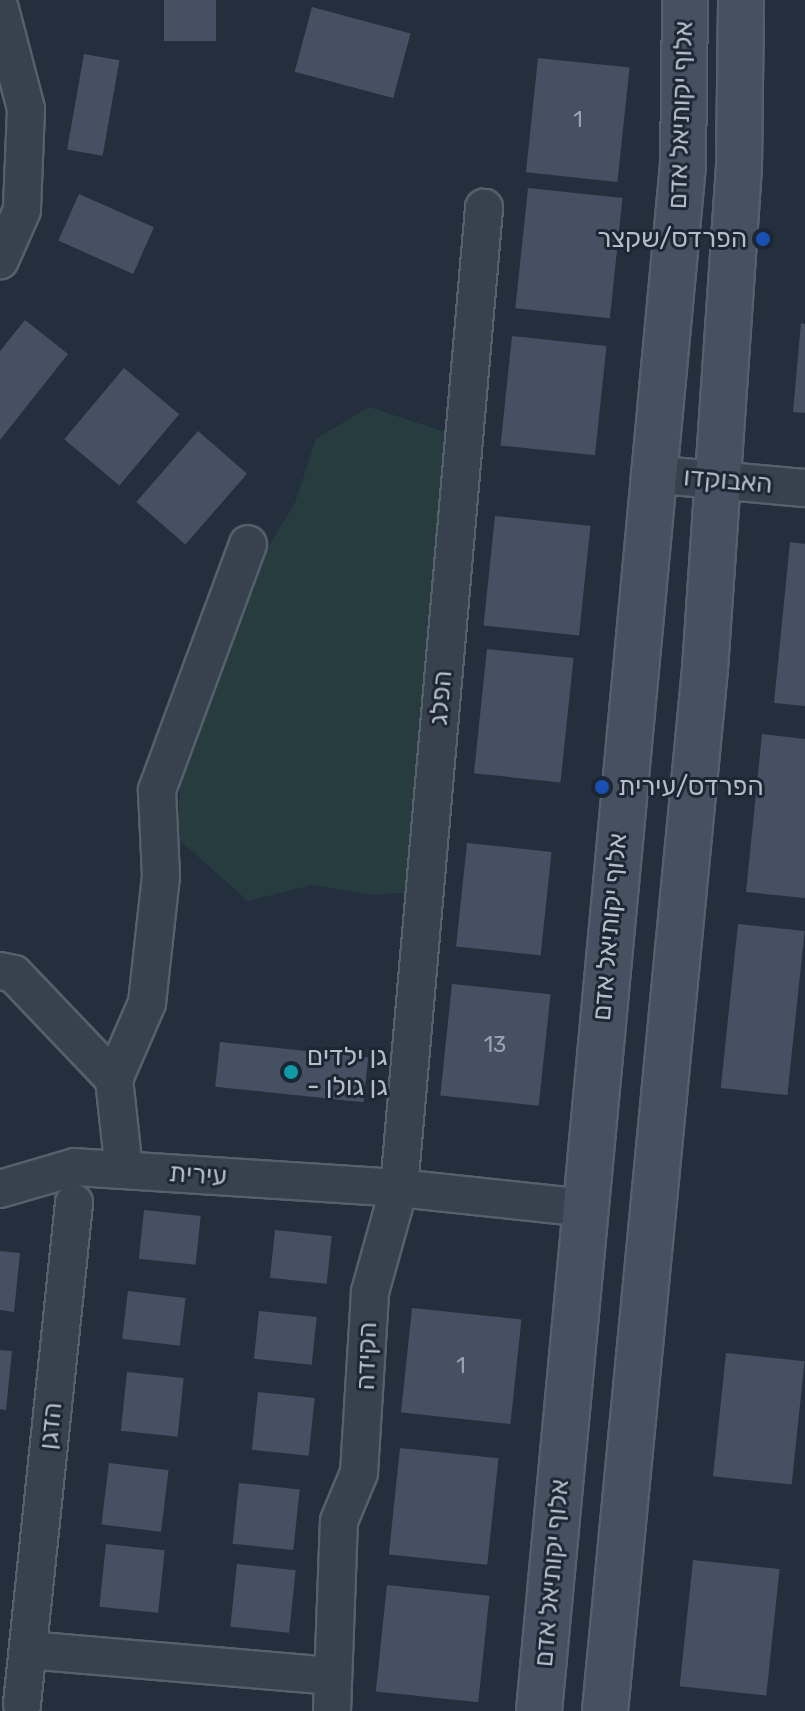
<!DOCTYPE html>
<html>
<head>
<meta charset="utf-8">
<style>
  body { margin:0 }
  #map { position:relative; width:805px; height:1711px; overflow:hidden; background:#242f3e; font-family:Rubik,"Noto Sans Hebrew",sans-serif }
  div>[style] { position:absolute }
  .green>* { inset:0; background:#263c3f }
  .building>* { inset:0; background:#455162; transform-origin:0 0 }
  .roads { filter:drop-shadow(2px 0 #565f6c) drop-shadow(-2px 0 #565f6c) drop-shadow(0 2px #565f6c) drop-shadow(0 -2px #565f6c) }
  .street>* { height:36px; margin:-18px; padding:0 18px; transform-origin:18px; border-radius:18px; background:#38414e }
  .secondary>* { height:44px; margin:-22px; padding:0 22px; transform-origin:22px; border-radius:22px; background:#465061 }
  .dots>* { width:22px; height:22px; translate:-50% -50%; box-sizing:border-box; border:4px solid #1d2633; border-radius:50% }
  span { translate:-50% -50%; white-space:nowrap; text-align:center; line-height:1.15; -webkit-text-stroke:6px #1d2633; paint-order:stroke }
  .number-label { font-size:22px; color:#98a1af }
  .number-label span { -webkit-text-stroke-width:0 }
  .street-label { font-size:26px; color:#b4bcc9 }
  .poi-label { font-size:26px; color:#b4bcc9 }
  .right { translate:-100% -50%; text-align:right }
  .left { translate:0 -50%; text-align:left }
</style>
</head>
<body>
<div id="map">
  <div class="green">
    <div style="clip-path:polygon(369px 407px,451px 434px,419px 719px,410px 892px,374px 895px,312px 885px,248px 901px,176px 837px,182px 765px,241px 592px,295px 503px,316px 439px)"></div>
  </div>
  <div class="building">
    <div style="left:164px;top:0;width:52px;height:41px"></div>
    <div style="left:312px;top:7px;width:102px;height:67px;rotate:15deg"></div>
    <div style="left:84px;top:54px;width:36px;height:97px;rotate:10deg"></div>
    <div style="left:538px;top:58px;width:92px;height:115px;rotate:6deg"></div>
    <div style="left:528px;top:188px;width:95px;height:121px;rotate:6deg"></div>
    <div style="left:79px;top:194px;width:82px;height:51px;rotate:24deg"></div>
    <div style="clip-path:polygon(25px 320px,68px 354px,0 440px,0 351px)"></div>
    <div style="clip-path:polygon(801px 323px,805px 324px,805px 413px,793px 412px)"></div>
    <div style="left:512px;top:336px;width:95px;height:110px;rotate:6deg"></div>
    <div style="left:124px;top:368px;width:72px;height:93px;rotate:40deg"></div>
    <div style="left:198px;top:431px;width:65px;height:94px;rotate:41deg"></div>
    <div style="left:495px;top:516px;width:96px;height:110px;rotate:6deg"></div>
    <div style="clip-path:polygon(790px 542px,805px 544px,805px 706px,774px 703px)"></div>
    <div style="left:487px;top:649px;width:87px;height:125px;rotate:6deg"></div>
    <div style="clip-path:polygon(762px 734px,805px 739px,805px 898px,746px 892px)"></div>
    <div style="left:467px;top:843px;width:85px;height:104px;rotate:6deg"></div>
    <div style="left:738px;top:924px;width:67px;height:165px;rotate:6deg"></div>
    <div style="left:452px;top:984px;width:99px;height:112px;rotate:6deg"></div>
    <div style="left:220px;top:1042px;width:149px;height:45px;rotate:6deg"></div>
    <div style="left:144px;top:1210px;width:57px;height:49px;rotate:6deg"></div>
    <div style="left:275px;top:1230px;width:57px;height:48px;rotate:6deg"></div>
    <div style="clip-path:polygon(0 1251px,20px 1253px,14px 1312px,0 1310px)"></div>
    <div style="left:128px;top:1291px;width:58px;height:48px;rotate:7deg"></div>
    <div style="left:412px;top:1308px;width:110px;height:105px;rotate:6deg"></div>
    <div style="left:259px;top:1311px;width:58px;height:48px;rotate:6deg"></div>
    <div style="clip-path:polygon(0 1350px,12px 1351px,6px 1410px,0 1409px)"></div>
    <div style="left:726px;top:1353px;width:79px;height:124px;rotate:6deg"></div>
    <div style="left:127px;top:1372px;width:57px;height:59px;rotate:6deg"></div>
    <div style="left:258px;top:1392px;width:57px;height:58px;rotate:6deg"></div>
    <div style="left:400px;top:1448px;width:99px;height:107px;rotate:6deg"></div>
    <div style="left:109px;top:1463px;width:60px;height:62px;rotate:7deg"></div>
    <div style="left:239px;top:1483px;width:61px;height:61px;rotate:6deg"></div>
    <div style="left:106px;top:1544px;width:59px;height:63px;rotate:6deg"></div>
    <div style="left:693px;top:1560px;width:87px;height:127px;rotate:6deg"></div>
    <div style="left:237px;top:1564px;width:59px;height:63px;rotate:6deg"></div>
    <div style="left:387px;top:1585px;width:103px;height:107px;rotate:6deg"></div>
  </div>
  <div class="roads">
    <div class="street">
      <div style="left:0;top:9px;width:103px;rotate:75.4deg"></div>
      <div style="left:26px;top:109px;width:101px;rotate:92.3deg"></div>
      <div style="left:22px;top:210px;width:55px;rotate:113.7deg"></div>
      <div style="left:650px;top:474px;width:156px;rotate:5.2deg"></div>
      <div style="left:0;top:971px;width:14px;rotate:12deg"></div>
      <div style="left:14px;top:974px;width:145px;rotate:46.4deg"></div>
      <div style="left:124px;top:1170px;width:92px;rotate:-96.3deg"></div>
      <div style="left:114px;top:1079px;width:83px;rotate:-66.5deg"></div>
      <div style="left:147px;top:1003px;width:128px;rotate:-83.7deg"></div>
      <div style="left:161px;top:876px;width:86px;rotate:-92.7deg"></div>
      <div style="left:157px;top:790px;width:262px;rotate:-69.7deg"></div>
      <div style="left:0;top:1189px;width:78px;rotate:-16.3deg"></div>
      <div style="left:75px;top:1167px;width:325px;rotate:3.7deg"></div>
      <div style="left:399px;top:1188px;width:984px;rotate:-85.04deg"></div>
      <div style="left:28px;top:1650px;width:306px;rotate:4.9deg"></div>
      <div style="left:22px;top:1704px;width:504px;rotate:-84.07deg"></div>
      <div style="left:332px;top:1711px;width:190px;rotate:-87.9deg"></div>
      <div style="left:339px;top:1521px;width:52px;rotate:-67.4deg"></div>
      <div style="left:359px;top:1473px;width:181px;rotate:-86.5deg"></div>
      <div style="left:370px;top:1292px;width:108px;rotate:-74.4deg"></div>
      <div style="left:399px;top:1188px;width:188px;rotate:6.1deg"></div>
    </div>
    <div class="secondary">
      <div style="left:539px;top:1711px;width:1552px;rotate:-84.68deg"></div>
      <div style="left:683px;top:166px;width:166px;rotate:-89.3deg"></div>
      <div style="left:605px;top:1711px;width:1047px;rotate:-84.52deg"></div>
      <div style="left:705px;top:669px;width:503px;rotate:-86.13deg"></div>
      <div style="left:739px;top:167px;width:167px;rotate:-89.3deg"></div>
    </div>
  </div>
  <div class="dots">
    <div style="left:763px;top:239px;background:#1a4fb4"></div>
    <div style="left:602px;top:787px;background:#1a4fb4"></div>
    <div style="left:291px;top:1072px;background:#0f9aa8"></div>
  </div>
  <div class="number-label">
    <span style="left:578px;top:120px">1</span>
    <span style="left:495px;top:1045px">13</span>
    <span style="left:461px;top:1366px">1</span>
  </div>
  <div class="street-label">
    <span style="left:681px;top:115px;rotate:-88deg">אלוף יקותיאל אדם</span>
    <span style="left:728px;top:481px;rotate:5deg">האבוקדו</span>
    <span style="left:441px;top:698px;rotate:-85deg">הפלג</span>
    <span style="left:610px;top:927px;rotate:-85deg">אלוף יקותיאל אדם</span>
    <span style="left:198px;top:1175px;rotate:4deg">עירית</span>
    <span style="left:367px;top:1356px;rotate:-88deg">הקידה</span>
    <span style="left:51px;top:1426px;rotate:-84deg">הדגן</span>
    <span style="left:552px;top:1573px;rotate:-85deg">אלוף יקותיאל אדם</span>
  </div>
  <div class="poi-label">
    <span class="right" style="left:747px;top:239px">הפרדס/שקצר</span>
    <span class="left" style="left:618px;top:787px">הפרדס/עירית</span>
    <span class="left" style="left:307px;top:1072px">גן ילדים<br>- גן גולן</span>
  </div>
</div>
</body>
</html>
